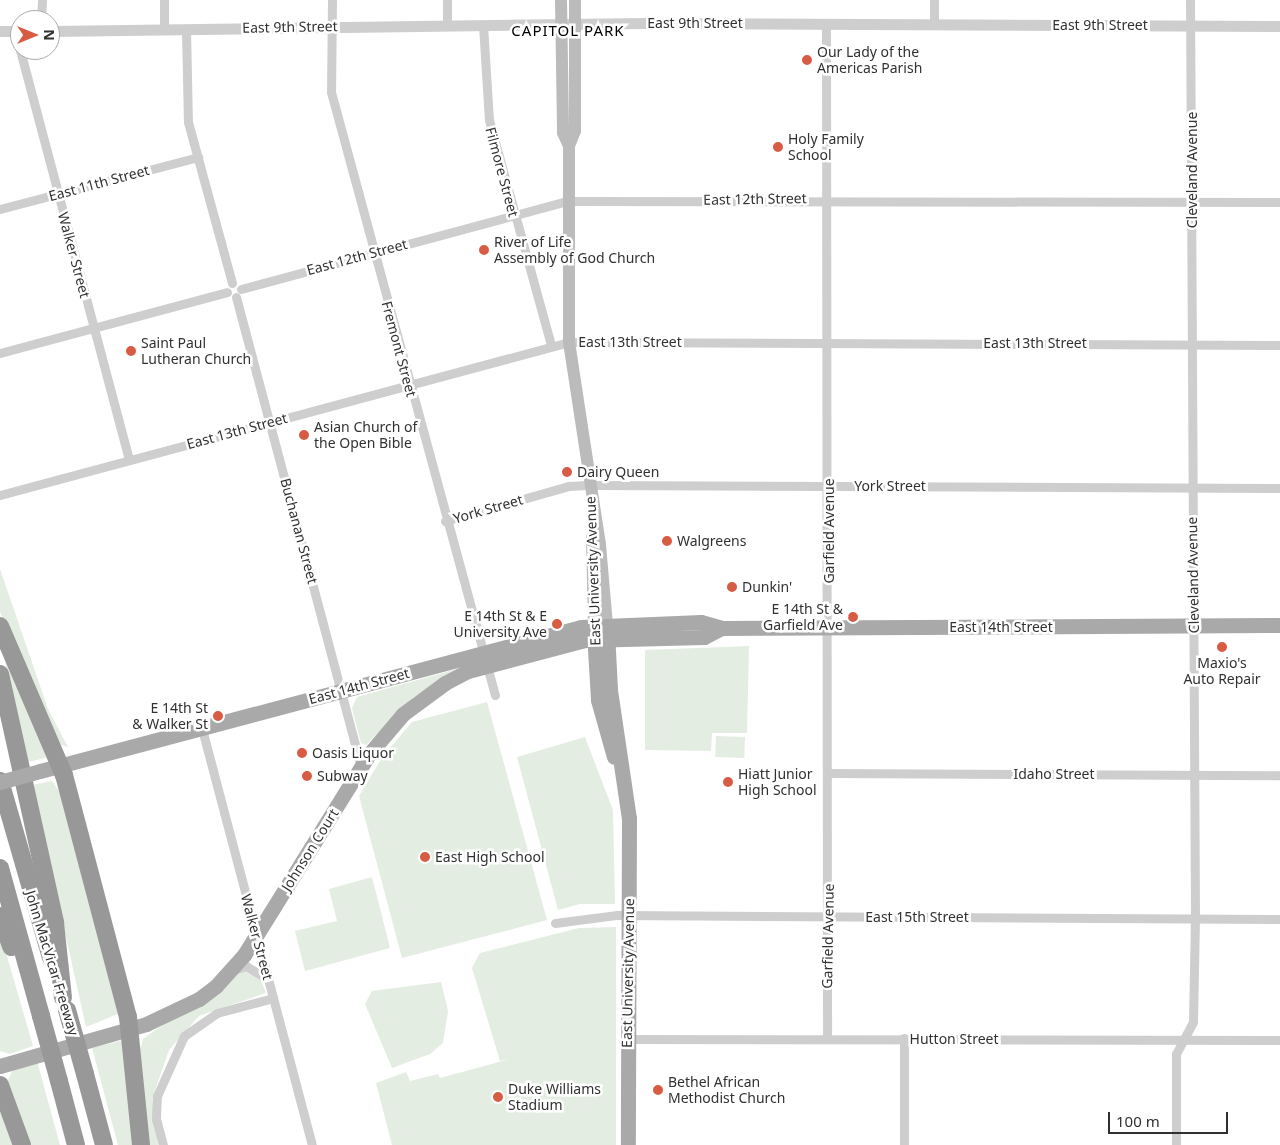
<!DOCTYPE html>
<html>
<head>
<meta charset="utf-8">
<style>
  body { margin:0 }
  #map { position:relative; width:1280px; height:1145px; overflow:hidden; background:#fff; font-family:"Noto Sans",sans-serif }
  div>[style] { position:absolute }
  .green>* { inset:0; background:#e4ede1; transform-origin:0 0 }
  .minor>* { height:9px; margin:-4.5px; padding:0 4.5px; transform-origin:4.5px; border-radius:4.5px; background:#cecece }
  .tertiary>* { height:11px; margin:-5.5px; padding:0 5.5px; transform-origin:5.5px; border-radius:5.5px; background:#cecece }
  .secondary>* { height:12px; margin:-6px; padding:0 6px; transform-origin:6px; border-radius:6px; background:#bbb }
  .primary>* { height:15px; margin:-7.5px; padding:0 7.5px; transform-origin:7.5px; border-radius:7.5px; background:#a9a9a9 }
  .motorway>* { height:18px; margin:-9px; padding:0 9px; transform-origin:9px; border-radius:9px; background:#989898 }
  .primary-bridge>* { height:15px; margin:-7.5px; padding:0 7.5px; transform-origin:7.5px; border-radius:7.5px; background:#a9a9a9 }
  .motorway-bridge>* { height:18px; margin:-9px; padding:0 9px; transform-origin:9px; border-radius:9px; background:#989898 }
  .dots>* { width:14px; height:14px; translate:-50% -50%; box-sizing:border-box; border:2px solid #fff; border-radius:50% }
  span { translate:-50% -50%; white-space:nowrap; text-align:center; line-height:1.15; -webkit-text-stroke:5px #fff; paint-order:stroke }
  .street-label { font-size:14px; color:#313131 }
  .poi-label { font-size:14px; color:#313131 }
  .left { translate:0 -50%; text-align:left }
  .right { translate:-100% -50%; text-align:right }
  .neighbourhood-label { font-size:15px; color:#000; letter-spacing:1px }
  .north { position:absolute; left:10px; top:10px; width:50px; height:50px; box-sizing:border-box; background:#fff; border:1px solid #adadad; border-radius:50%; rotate:90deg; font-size:14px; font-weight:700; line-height:20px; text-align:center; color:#313131 }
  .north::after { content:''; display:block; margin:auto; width:18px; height:22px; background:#d85b44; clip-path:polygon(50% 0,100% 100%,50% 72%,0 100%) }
  .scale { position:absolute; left:1108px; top:1112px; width:120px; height:22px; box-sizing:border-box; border:2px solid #313131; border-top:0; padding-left:6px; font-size:15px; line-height:18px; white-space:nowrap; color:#313131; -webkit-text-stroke:4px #fff; paint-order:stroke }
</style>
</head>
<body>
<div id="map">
  <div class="green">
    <div style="clip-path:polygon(0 569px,48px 709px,68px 747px,59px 744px,0 612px)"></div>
    <div style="clip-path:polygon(0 639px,48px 757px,45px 758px,28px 762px)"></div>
    <div style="clip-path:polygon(749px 646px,747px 733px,712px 733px,711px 751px,645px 750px,645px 650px)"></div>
    <div style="clip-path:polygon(457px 669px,414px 697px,366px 745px,361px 743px,352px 708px,357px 697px)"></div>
    <div style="clip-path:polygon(487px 702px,547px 920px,402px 958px,359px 796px,383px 756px,412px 722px)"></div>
    <div style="left:716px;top:736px;width:29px;height:21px;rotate:2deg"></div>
    <div style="clip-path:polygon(585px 737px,613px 810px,615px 904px,580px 904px,558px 910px,517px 757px)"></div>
    <div style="clip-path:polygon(52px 781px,64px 798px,118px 1014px,86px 1027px,32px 785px)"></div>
    <div style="clip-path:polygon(372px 877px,390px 948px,305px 971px,295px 931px,337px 921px,329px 889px)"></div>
    <div style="clip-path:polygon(616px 927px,616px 1145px,392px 1145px,376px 1083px,406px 1072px,410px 1081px,438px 1074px,440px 1078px,510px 1059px,500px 1061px,472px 968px,480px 953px,579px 928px)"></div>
    <div style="clip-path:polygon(0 932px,33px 1046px,10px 1054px,0 1051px)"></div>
    <div style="clip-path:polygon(247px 970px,259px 975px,266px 993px,199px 1016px,169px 1050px,152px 1099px,158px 1145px,148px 1145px,139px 1053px,143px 1039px,234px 974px)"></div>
    <div style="clip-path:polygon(441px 982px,448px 1011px,443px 1043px,430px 1054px,392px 1068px,365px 1004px,372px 991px)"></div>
    <div style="clip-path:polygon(124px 1040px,135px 1145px,118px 1145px,92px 1048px)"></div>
    <div style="clip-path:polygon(37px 1061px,60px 1145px,27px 1145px,6px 1085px,12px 1071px)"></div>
    <div style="clip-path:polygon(0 1102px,17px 1145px,0 1145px)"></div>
  </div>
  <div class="minor">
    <div style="left:332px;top:0;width:92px;rotate:90.6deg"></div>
    <div style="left:331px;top:92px;width:625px;rotate:74.79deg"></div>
    <div style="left:447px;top:0;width:25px;rotate:90deg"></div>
    <div style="left:934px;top:0;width:24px;rotate:90deg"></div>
    <div style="left:41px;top:20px;width:20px;rotate:-87deg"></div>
    <div style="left:826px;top:24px;width:1014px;rotate:89.94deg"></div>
    <div style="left:483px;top:25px;width:95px;rotate:86.4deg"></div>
    <div style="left:489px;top:120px;width:233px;rotate:74.6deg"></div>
    <div style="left:164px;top:29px;width:29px;rotate:-90deg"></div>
    <div style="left:186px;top:29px;width:93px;rotate:88.8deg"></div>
    <div style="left:188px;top:122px;width:167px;rotate:74.7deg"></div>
    <div style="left:15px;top:31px;width:20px;rotate:75deg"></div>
    <div style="left:20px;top:50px;width:424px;rotate:75.1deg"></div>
    <div style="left:0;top:209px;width:205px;rotate:-14.7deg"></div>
    <div style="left:241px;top:289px;width:339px;rotate:-15.1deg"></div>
    <div style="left:568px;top:201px;width:712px;rotate:0.08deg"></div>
    <div style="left:236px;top:297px;width:485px;rotate:75.1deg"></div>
    <div style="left:0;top:353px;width:235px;rotate:-15deg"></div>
    <div style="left:0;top:495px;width:589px;rotate:-15.05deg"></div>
    <div style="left:569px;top:342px;width:711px;rotate:0.24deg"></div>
    <div style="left:445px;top:521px;width:129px;rotate:-15.8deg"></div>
    <div style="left:569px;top:486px;width:22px;rotate:-3deg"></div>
    <div style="left:591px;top:485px;width:689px;rotate:0.25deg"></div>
    <div style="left:202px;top:729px;width:430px;rotate:75.2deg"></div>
    <div style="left:829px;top:773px;width:451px;rotate:0.3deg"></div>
    <div style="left:555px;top:923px;width:63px;rotate:-7.4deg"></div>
    <div style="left:617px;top:915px;width:663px;rotate:0.35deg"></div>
    <div style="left:233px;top:970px;width:14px;rotate:-17deg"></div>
    <div style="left:246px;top:966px;width:26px;rotate:31deg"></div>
    <div style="left:904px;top:1038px;width:107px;rotate:90deg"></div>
    <div style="left:627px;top:1039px;width:653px;rotate:0.09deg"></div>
    <div style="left:163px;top:1145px;width:27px;rotate:-105deg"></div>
    <div style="left:156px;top:1119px;width:23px;rotate:-88deg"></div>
    <div style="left:157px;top:1096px;width:66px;rotate:-65.8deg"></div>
    <div style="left:184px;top:1036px;width:40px;rotate:-34.9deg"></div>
    <div style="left:217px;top:1013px;width:58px;rotate:-15deg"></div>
    <div style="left:1176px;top:1145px;width:91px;rotate:-90deg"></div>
    <div style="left:1176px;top:1054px;width:36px;rotate:-62deg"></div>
    <div style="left:1193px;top:1022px;width:104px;rotate:-88.9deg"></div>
    <div style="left:1195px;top:918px;width:918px;rotate:-90.31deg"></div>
  </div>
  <div class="tertiary">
    <div style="left:0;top:31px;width:20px"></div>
    <div style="left:50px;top:31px;width:594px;rotate:-0.77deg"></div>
    <div style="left:644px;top:23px;width:636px;rotate:0.27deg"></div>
  </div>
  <div class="secondary">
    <div style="left:561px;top:0;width:133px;rotate:89.1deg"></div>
    <div style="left:563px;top:133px;width:14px;rotate:65deg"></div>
    <div style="left:575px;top:0;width:131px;rotate:90deg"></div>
    <div style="left:575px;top:131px;width:16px;rotate:112deg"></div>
    <div style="left:569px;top:146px;width:196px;rotate:90deg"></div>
    <div style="left:569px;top:342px;width:205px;rotate:81.3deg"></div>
    <div style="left:600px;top:545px;width:80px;rotate:85deg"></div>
    <div style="left:592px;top:537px;width:89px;rotate:88.7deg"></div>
  </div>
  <div class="primary">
    <div style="left:594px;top:632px;width:68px;rotate:86.6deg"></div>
    <div style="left:598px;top:700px;width:59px;rotate:74.3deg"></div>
    <div style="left:607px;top:632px;width:58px;rotate:87deg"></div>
    <div style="left:610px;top:690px;width:129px;rotate:81.6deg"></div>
    <div style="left:629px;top:818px;width:327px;rotate:90.2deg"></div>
    <div style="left:40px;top:771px;width:560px;rotate:-14.91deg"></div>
    <div style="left:581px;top:627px;width:120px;rotate:-2.4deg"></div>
    <div style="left:701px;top:622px;width:22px;rotate:16deg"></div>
    <div style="left:722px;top:628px;width:558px;rotate:-0.31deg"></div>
    <div style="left:0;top:1066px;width:152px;rotate:-16deg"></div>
    <div style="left:146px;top:1024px;width:59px;rotate:-25.3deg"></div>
    <div style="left:199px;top:999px;width:21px;rotate:-37deg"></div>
    <div style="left:216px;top:986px;width:42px;rotate:-47.9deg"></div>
    <div style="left:244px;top:955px;width:237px;rotate:-58.1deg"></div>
    <div style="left:369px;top:754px;width:52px;rotate:-49.6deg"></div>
    <div style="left:403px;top:714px;width:52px;rotate:-36.4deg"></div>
    <div style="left:445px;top:683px;width:26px;rotate:-28deg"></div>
    <div style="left:468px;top:671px;width:121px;rotate:-14.8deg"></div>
    <div style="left:585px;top:640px;width:119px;rotate:-1.4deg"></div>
    <div style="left:704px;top:637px;width:20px;rotate:-27deg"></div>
  </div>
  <div class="motorway">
    <div style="left:0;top:626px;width:162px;rotate:66.8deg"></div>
    <div style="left:64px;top:775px;width:250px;rotate:75.2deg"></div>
    <div style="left:128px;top:1017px;width:129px;rotate:84.2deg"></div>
    <div style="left:0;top:674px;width:255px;rotate:77.5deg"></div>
    <div style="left:55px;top:923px;width:75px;rotate:83.9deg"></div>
    <div style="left:0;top:781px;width:184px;rotate:73.9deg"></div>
    <div style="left:0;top:868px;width:154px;rotate:74.5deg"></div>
    <div style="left:0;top:916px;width:33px;rotate:70deg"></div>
    <div style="left:85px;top:1074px;width:73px;rotate:75deg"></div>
    <div style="left:59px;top:1081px;width:66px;rotate:75.1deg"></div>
    <div style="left:0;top:1085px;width:64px;rotate:69.9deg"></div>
  </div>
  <div class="primary-bridge">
    <div style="left:0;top:782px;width:41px;rotate:-15.4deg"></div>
  </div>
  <div class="motorway-bridge">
    <div style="left:67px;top:1010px;width:66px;rotate:74.3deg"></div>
    <div style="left:41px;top:1016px;width:67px;rotate:74.5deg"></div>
  </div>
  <div class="dots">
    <div style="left:807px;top:60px;background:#d85b44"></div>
    <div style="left:778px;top:147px;background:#d85b44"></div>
    <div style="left:484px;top:250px;background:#d85b44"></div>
    <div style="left:131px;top:351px;background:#d85b44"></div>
    <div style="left:304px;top:435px;background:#d85b44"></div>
    <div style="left:567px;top:472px;background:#d85b44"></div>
    <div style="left:667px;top:541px;background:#d85b44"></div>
    <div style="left:732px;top:587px;background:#d85b44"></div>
    <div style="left:853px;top:617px;background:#d85b44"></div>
    <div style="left:557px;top:624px;background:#d85b44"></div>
    <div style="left:1222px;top:647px;background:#d85b44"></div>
    <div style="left:218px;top:716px;background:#d85b44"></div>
    <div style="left:302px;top:753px;background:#d85b44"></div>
    <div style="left:307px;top:776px;background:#d85b44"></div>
    <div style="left:728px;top:782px;background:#d85b44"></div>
    <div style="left:425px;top:857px;background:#d85b44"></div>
    <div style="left:658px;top:1090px;background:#d85b44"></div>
    <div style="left:498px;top:1097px;background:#d85b44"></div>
  </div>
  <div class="street-label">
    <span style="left:695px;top:23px">East 9th Street</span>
    <span style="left:1100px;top:25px">East 9th Street</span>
    <span style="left:290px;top:27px;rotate:-1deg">East 9th Street</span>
    <span style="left:1192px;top:170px;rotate:-90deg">Cleveland Avenue</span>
    <span style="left:502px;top:172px;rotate:75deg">Filmore Street</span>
    <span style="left:99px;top:183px;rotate:-15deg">East 11th Street</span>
    <span style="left:755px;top:199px;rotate:-1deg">East 12th Street</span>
    <span style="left:74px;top:255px;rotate:75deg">Walker Street</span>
    <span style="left:357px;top:257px;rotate:-15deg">East 12th Street</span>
    <span style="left:630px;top:342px">East 13th Street</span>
    <span style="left:1035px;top:343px">East 13th Street</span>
    <span style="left:399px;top:349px;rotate:75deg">Fremont Street</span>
    <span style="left:237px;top:431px;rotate:-15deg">East 13th Street</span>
    <span style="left:890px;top:486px">York Street</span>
    <span style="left:488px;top:509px;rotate:-16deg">York Street</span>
    <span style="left:299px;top:531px;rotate:75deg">Buchanan Street</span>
    <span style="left:829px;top:531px;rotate:-90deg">Garfield Avenue</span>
    <span style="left:593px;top:571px;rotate:-92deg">East University Avenue</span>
    <span style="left:1193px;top:575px;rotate:-91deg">Cleveland Avenue</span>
    <span style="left:1001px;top:627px">East 14th Street</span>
    <span style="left:359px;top:686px;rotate:-15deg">East 14th Street</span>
    <span style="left:1054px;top:774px">Idaho Street</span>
    <span style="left:310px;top:850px;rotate:-58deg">Johnson Court</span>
    <span style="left:917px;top:917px">East 15th Street</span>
    <span style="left:828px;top:936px;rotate:-89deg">Garfield Avenue</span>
    <span style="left:257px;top:937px;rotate:75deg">Walker Street</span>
    <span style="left:52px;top:963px;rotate:73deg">John MacVicar Freeway</span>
    <span style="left:628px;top:973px;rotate:-89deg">East University Avenue</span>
    <span style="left:954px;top:1039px">Hutton Street</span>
  </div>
  <div class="poi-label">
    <span class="left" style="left:817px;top:60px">Our Lady of the<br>Americas Parish</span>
    <span class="left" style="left:788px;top:147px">Holy Family<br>School</span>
    <span class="left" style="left:494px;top:250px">River of Life<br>Assembly of God Church</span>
    <span class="left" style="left:141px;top:351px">Saint Paul<br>Lutheran Church</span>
    <span class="left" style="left:314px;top:435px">Asian Church of<br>the Open Bible</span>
    <span class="left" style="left:577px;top:472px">Dairy Queen</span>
    <span class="left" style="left:677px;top:541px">Walgreens</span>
    <span class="left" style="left:742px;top:587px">Dunkin'</span>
    <span class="right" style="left:843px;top:617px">E 14th St &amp;<br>Garfield Ave</span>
    <span class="right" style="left:547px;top:624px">E 14th St &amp; E<br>University Ave</span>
    <span style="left:1222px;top:671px">Maxio's<br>Auto Repair</span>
    <span class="right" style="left:208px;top:716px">E 14th St<br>&amp; Walker St</span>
    <span class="left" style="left:312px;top:753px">Oasis Liquor</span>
    <span class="left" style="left:738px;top:782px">Hiatt Junior<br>High School</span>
    <span class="left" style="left:317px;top:776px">Subway</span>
    <span class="left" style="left:435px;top:857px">East High School</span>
    <span class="left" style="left:668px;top:1090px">Bethel African<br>Methodist Church</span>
    <span class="left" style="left:508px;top:1097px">Duke Williams<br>Stadium</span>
  </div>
  <div class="neighbourhood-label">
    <span style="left:568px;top:31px">CAPITOL PARK</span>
  </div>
  <div class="north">N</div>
  <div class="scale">100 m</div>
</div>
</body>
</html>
